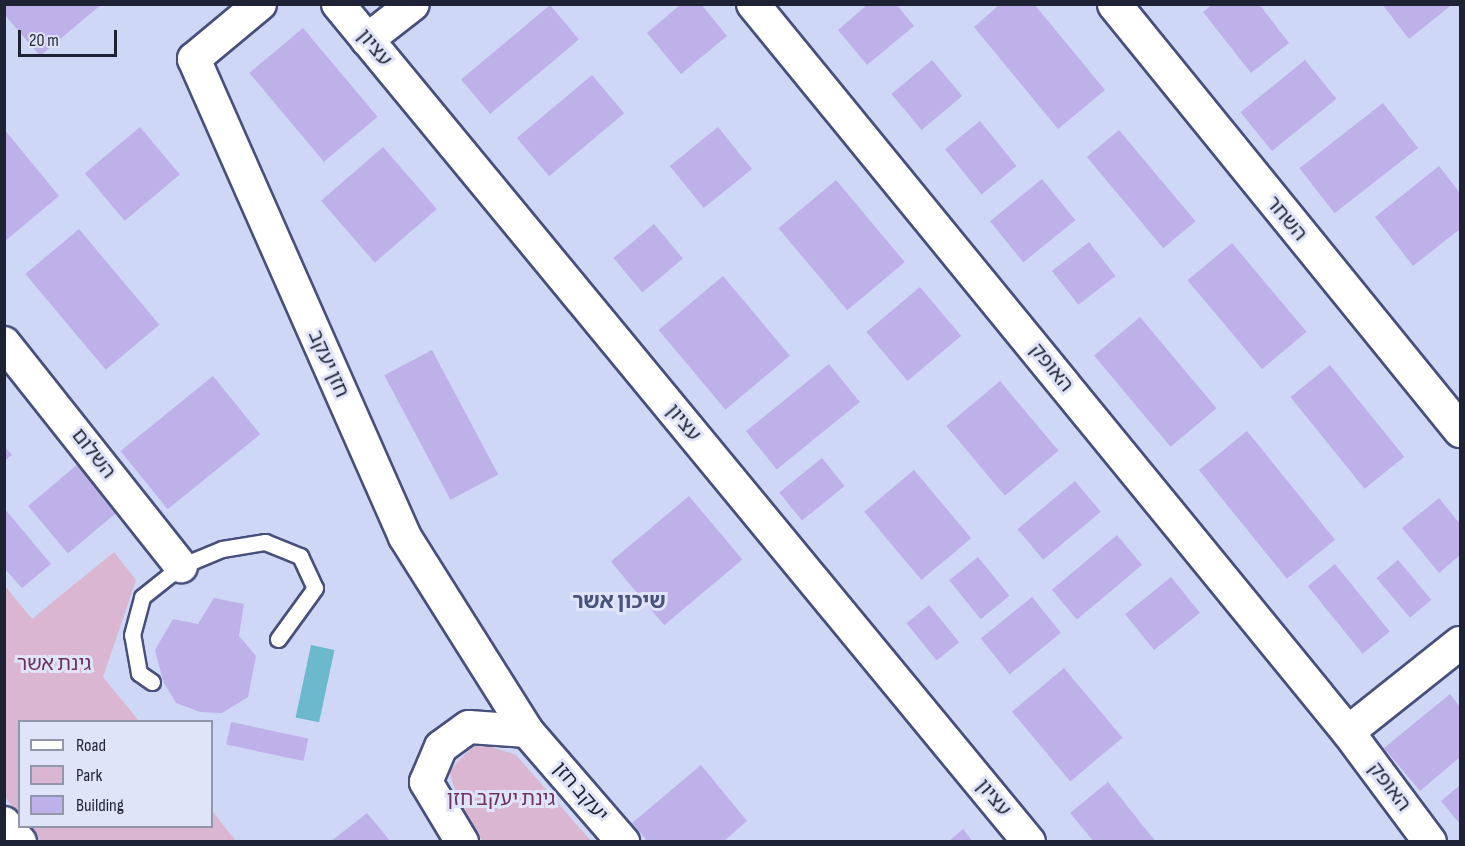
<!DOCTYPE html>
<html>
<head>
<meta charset="utf-8">
<style>
  body { margin:0 }
  #map { position:relative; width:1465px; height:846px; overflow:hidden; background:#cfd7f6; font-family:"Sofia Sans Condensed","Noto Sans Hebrew",sans-serif }
  div>[style] { position:absolute }
  .green>* { inset:0; background:#dab6d1 }
  .water>* { inset:0; background:#6cb9cb; transform-origin:0 0 }
  .building>* { inset:0; background:#beb1ea; transform-origin:0 0 }
  .roads { filter:drop-shadow(2px 0 #47507c) drop-shadow(-2px 0 #47507c) drop-shadow(0 2px #47507c) drop-shadow(0 -2px #47507c) }
  .service>* { height:15px; margin:-7.5px; padding:0 7.5px; transform-origin:7.5px; border-radius:7.5px; background:#fff }
  .minor>* { height:32px; margin:-16px; padding:0 16px; transform-origin:16px; border-radius:16px; background:#fff }
  .tertiary>* { height:33px; margin:-16.5px; padding:0 16.5px; transform-origin:16.5px; border-radius:16.5px; background:#fff }
  span { translate:-50% -50%; white-space:nowrap; text-align:center; line-height:1.15; -webkit-text-stroke:6px #dfe4f9; paint-order:stroke }
  .street-label { font-size:20px; color:#1e2235 }
  .park-label { font-size:20px; color:#6d3062 }
  .neighbourhood-label { font-size:21px; color:#4a527e; font-weight:700 }
  .frame { position:absolute; inset:0; border:6px solid #1e2235; pointer-events:none }
  .legend { position:absolute; left:18px; top:720px; width:195px; height:108px; box-sizing:border-box; background:#dfe4f9; border:2px solid #9296ab; margin:0; padding:8px 10px; list-style:none; font-size:18px; color:#1e2235 }
  .legend li { display:flex; align-items:center; gap:12px; height:30px }
  .legend b { width:30px; border:2px solid #9296ab }
  .scale { position:absolute; left:18px; top:30px; width:99px; height:27px; box-sizing:border-box; border:3px solid #1e2235; border-top:0; padding-left:8px; font-size:18px; line-height:21px; white-space:nowrap; color:#1e2235; -webkit-text-stroke:4px #dfe4f9; paint-order:stroke }
</style>
</head>
<body>
<div id="map">
  <div class="green">
    <div style="clip-path:polygon(114px 552px,136px 580px,103px 677px,139px 721px,20px 722px,19px 815px,5px 797px,5px 586px,32px 619px)"></div>
    <div style="clip-path:polygon(477px 742px,516px 755px,591px 841px,483px 841px,466px 823px,449px 771px)"></div>
    <div style="clip-path:polygon(212px 811px,236px 841px,41px 841px,29px 827px,212px 826px)"></div>
  </div>
  <div class="water">
    <div style="left:311px;top:645px;width:24px;height:74px;rotate:12deg"></div>
  </div>
  <div class="building">
    <div style="clip-path:polygon(4px 4px,102px 4px,40px 56px,4px 14px)"></div>
    <div style="clip-path:polygon(681px 4px,701px 4px,727px 36px,681px 74px,647px 33px)"></div>
    <div style="clip-path:polygon(868px 4px,896px 4px,914px 26px,867px 65px,838px 30px)"></div>
    <div style="clip-path:polygon(1000px 4px,1034px 4px,1105px 90px,1058px 129px,974px 27px)"></div>
    <div style="clip-path:polygon(1213px 4px,1259px 4px,1289px 43px,1251px 73px,1203px 12px)"></div>
    <div style="clip-path:polygon(1382px 4px,1453px 4px,1409px 39px)"></div>
    <div style="left:550px;top:5px;width:45px;height:116px;rotate:50deg"></div>
    <div style="left:303px;top:28px;width:116px;height:70px;rotate:50deg"></div>
    <div style="left:932px;top:60px;width:47px;height:53px;rotate:50deg"></div>
    <div style="left:1305px;top:60px;width:50px;height:83px;rotate:51deg"></div>
    <div style="left:592px;top:75px;width:50px;height:98px;rotate:50deg"></div>
    <div style="left:1383px;top:103px;width:57px;height:106px;rotate:52deg"></div>
    <div style="left:980px;top:121px;width:58px;height:45px;rotate:51deg"></div>
    <div style="left:140px;top:127px;width:62px;height:72px;rotate:50deg"></div>
    <div style="left:718px;top:127px;width:54px;height:62px;rotate:51deg"></div>
    <div style="clip-path:polygon(4px 129px,59px 196px,4px 242px)"></div>
    <div style="left:1119px;top:130px;width:119px;height:42px;rotate:50deg"></div>
    <div style="left:383px;top:147px;width:82px;height:82px;rotate:49deg"></div>
    <div style="clip-path:polygon(1439px 166px,1460px 193px,1460px 229px,1413px 266px,1375px 217px)"></div>
    <div style="left:1042px;top:179px;width:53px;height:67px;rotate:51deg"></div>
    <div style="left:836px;top:180px;width:107px;height:75px;rotate:50deg"></div>
    <div style="left:654px;top:224px;width:45px;height:53px;rotate:50deg"></div>
    <div style="left:79px;top:229px;width:125px;height:70px;rotate:50deg"></div>
    <div style="left:1089px;top:242px;width:43px;height:47px;rotate:52deg"></div>
    <div style="left:1232px;top:243px;width:116px;height:58px;rotate:50deg"></div>
    <div style="left:723px;top:276px;width:104px;height:84px;rotate:50deg"></div>
    <div style="left:920px;top:287px;width:64px;height:70px;rotate:50deg"></div>
    <div style="left:1140px;top:317px;width:119px;height:60px;rotate:50deg"></div>
    <div style="left:432px;top:350px;width:141px;height:54px;rotate:62deg"></div>
    <div style="left:829px;top:364px;width:49px;height:107px;rotate:51deg"></div>
    <div style="left:1330px;top:365px;width:118px;height:51px;rotate:51deg"></div>
    <div style="left:213px;top:376px;width:75px;height:119px;rotate:51deg"></div>
    <div style="left:1000px;top:381px;width:91px;height:70px;rotate:50deg"></div>
    <div style="left:1247px;top:431px;width:140px;height:62px;rotate:51deg"></div>
    <div style="clip-path:polygon(4px 446px,12px 455px,4px 461px)"></div>
    <div style="left:822px;top:458px;width:36px;height:55px;rotate:51deg"></div>
    <div style="left:84px;top:459px;width:62px;height:73px;rotate:50deg"></div>
    <div style="left:914px;top:470px;width:89px;height:65px;rotate:50deg"></div>
    <div style="left:1075px;top:481px;width:40px;height:75px;rotate:50deg"></div>
    <div style="left:689px;top:496px;width:83px;height:102px;rotate:50deg"></div>
    <div style="clip-path:polygon(1439px 498px,1460px 524px,1460px 555px,1439px 573px,1402px 528px)"></div>
    <div style="clip-path:polygon(4px 508px,51px 564px,22px 588px,4px 568px)"></div>
    <div style="left:1117px;top:535px;width:39px;height:85px;rotate:50deg"></div>
    <div style="left:978px;top:557px;width:50px;height:37px;rotate:51deg"></div>
    <div style="left:1398px;top:560px;width:52px;height:28px;rotate:50deg"></div>
    <div style="left:1335px;top:564px;width:87px;height:35px;rotate:51deg"></div>
    <div style="left:1171px;top:577px;width:46px;height:59px;rotate:51deg"></div>
    <div style="left:1032px;top:597px;width:46px;height:66px;rotate:51deg"></div>
    <div style="clip-path:polygon(214px 598px,244px 604px,239px 636px,256px 656px,248px 697px,222px 713px,200px 712px,176px 703px,163px 681px,155px 650px,173px 619px,198px 624px)"></div>
    <div style="left:929px;top:605px;width:48px;height:29px;rotate:51deg"></div>
    <div style="left:1064px;top:668px;width:91px;height:68px;rotate:50deg"></div>
    <div style="clip-path:polygon(1450px 694px,1460px 707px,1460px 757px,1420px 791px,1384px 748px)"></div>
    <div style="left:231px;top:722px;width:79px;height:23px;rotate:12deg"></div>
    <div style="clip-path:polygon(701px 765px,747px 821px,723px 842px,648px 842px,632px 823px)"></div>
    <div style="clip-path:polygon(1108px 782px,1156px 842px,1094px 842px,1070px 813px)"></div>
    <div style="clip-path:polygon(1460px 785px,1460px 824px,1441px 801px)"></div>
    <div style="clip-path:polygon(367px 813px,391px 842px,330px 842px)"></div>
    <div style="clip-path:polygon(963px 829px,973px 842px,948px 842px)"></div>
  </div>
  <div class="roads">
    <div class="service">
      <div style="left:152px;top:682px;width:16px;rotate:-145deg"></div>
      <div style="left:139px;top:673px;width:39px;rotate:-100deg"></div>
      <div style="left:132px;top:635px;width:39px;rotate:-75deg"></div>
      <div style="left:142px;top:597px;width:50px;rotate:-38.5deg"></div>
      <div style="left:181px;top:566px;width:44px;rotate:-22.5deg"></div>
      <div style="left:222px;top:549px;width:44px;rotate:-9.2deg"></div>
      <div style="left:265px;top:542px;width:38px;rotate:22deg"></div>
      <div style="left:300px;top:556px;width:35px;rotate:65deg"></div>
      <div style="left:315px;top:588px;width:63px;rotate:126deg"></div>
    </div>
    <div class="minor">
      <div style="left:260px;top:4px;width:86px;rotate:140.2deg"></div>
      <div style="left:194px;top:59px;width:522px;rotate:66.18deg"></div>
      <div style="left:405px;top:537px;width:229px;rotate:57.8deg"></div>
      <div style="left:527px;top:731px;width:147px;rotate:49.1deg"></div>
      <div style="left:338px;top:4px;width:1086px;rotate:50.49deg"></div>
      <div style="left:753px;top:4px;width:940px;rotate:50.74deg"></div>
      <div style="left:1348px;top:732px;width:137px;rotate:53.3deg"></div>
      <div style="left:367px;top:40px;width:58px;rotate:-38deg"></div>
      <div style="left:4px;top:343px;width:285px;rotate:51.6deg"></div>
      <div style="left:1348px;top:732px;width:143px;rotate:-38.5deg"></div>
      <div style="left:4px;top:823px;width:25px;rotate:50deg"></div>
      <div style="left:462px;top:842px;width:70px;rotate:-121deg"></div>
      <div style="left:426px;top:782px;width:38px;rotate:-67deg"></div>
      <div style="left:441px;top:747px;width:34px;rotate:-36deg"></div>
      <div style="left:469px;top:727px;width:58px;rotate:3.9deg"></div>
    </div>
    <div class="tertiary">
      <div style="left:1114px;top:4px;width:549px;rotate:50.92deg"></div>
    </div>
  </div>
  <div class="street-label">
    <span style="left:374px;top:48px;rotate:50deg">עציון</span>
    <span style="left:1286px;top:219px;rotate:50deg">השחר</span>
    <span style="left:328px;top:364px;rotate:66deg">חזן יעקב</span>
    <span style="left:1051px;top:368px;rotate:51deg">האופק</span>
    <span style="left:683px;top:423px;rotate:50deg">עציון</span>
    <span style="left:93px;top:454px;rotate:52deg">השלום</span>
    <span style="left:1389px;top:787px;rotate:53deg">האופק</span>
    <span style="left:580px;top:792px;rotate:49deg">יעקב חזן</span>
    <span style="left:993px;top:798px;rotate:50deg">עציון</span>
  </div>
  <div class="park-label">
    <span style="left:54px;top:664px">גינת אשר</span>
    <span style="left:501px;top:799px">גינת יעקב חזן</span>
  </div>
  <div class="neighbourhood-label">
    <span style="left:619px;top:602px">שיכון אשר</span>
  </div>
  <div class="frame"></div>
  <ul class="legend">
  <li><b style="height:8px;background:#fff"></b>Road</li>
  <li><b style="height:16px;background:#dab6d1"></b>Park</li>
  <li><b style="height:16px;background:#beb1ea"></b>Building</li>
  </ul>
  <div class="scale">20 m</div>
</div>
</body>
</html>
